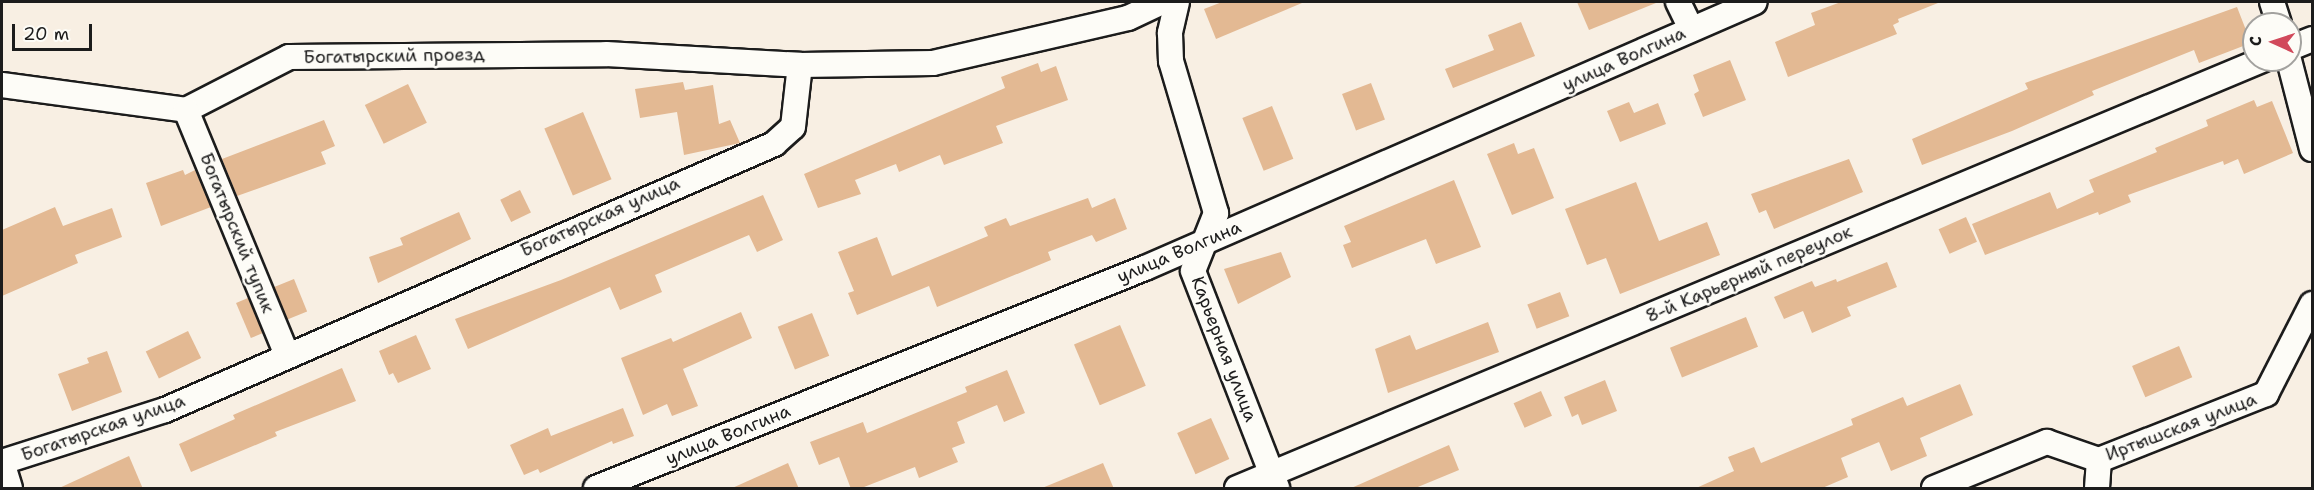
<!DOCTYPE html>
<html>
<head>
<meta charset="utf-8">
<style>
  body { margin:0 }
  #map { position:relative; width:2314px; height:490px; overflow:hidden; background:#f8efe3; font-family:"Shantell Sans",sans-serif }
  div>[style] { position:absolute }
  .building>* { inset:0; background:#e3b993; transform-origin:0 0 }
  .roads { filter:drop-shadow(2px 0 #1c1c1c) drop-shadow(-2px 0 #1c1c1c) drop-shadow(0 2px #1c1c1c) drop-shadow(0 -2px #1c1c1c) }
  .street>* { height:24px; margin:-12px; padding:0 12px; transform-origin:12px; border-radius:12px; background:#fdfcf7 }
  span { translate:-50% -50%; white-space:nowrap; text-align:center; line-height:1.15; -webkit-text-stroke:5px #fdfcf7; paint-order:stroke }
  .street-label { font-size:18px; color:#1c1c1c }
  .frame { position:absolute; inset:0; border:3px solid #1c1c1c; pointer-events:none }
  .north { position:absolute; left:2242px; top:12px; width:60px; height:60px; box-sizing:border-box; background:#fdfcf7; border:2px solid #a3a29f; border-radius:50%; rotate:273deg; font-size:16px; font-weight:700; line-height:24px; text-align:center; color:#1c1c1c }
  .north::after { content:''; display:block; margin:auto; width:21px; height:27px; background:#d1495b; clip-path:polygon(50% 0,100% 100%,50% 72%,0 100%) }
  .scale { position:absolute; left:12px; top:24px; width:80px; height:27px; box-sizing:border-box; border:3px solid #1c1c1c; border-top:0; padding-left:8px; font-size:18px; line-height:21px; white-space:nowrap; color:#1c1c1c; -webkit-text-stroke:4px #fdfcf7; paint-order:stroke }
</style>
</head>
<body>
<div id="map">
  <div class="building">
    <div style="clip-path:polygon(1222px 2px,1302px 2px,1302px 3px,1216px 39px,1204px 9px)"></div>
    <div style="clip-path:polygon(1577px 2px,1656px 2px,1656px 3px,1589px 30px)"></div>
    <div style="clip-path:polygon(1841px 2px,1938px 2px,1938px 3px,1898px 19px,1899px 22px,1893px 25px,1897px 34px,1788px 77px,1775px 42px,1815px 25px,1811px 13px)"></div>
    <div style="clip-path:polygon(2237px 7px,2251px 43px,2199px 63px,2194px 50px,2092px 91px,2094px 95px,2012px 131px,1922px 165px,1912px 139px,2028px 89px,2025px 83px)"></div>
    <div style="clip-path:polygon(1521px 22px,1535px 56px,1453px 88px,1445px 69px,1494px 50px,1488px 35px)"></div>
    <div style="clip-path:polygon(1730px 60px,1746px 100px,1703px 117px,1694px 94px,1699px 91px,1693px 75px)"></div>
    <div style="clip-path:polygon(1038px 63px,1041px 72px,1056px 66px,1068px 100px,996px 126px,1003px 143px,944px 165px,940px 155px,899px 172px,896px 164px,855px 180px,861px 194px,818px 208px,804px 174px,1005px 88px,1001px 77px)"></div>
    <div style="clip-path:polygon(683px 82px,685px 90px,713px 85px,719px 124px,730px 120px,740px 143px,684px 155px,677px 112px,640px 118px,635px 89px)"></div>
    <div style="left:1371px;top:83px;width:39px;height:31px;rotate:69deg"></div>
    <div style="left:408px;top:84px;width:43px;height:48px;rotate:64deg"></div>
    <div style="clip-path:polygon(2254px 100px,2257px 107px,2272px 101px,2293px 153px,2244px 174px,2238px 159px,2224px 165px,2223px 161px,2128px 195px,2131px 202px,2099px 215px,2098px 212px,1985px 255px,1972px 224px,2050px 192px,2057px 209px,2094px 192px,2089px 180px,2157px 152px,2155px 148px,2208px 126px,2206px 120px)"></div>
    <div style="clip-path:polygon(1629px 102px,1634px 113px,1658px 103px,1666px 124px,1620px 142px,1607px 111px)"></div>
    <div style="left:1272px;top:106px;width:57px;height:32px;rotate:68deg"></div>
    <div style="left:583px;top:112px;width:73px;height:42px;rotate:67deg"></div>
    <div style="clip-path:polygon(324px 120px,335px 146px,321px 152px,326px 164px,237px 196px,222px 159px)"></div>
    <div style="clip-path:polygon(1514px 143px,1518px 154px,1534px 148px,1554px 198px,1512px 215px,1487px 154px)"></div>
    <div style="clip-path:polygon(1849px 159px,1863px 192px,1774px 229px,1766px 210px,1759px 213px,1751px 194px)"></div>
    <div style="clip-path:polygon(183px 170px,185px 175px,195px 170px,211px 207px,161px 226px,146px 183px)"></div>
    <div style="clip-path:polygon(1454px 180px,1481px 247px,1436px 264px,1426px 239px,1352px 268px,1343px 245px,1351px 242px,1344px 226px)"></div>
    <div style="clip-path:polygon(1636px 182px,1659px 241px,1707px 222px,1720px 255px,1620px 294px,1606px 258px,1587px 265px,1565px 209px)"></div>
    <div style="left:520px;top:190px;width:25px;height:22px;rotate:64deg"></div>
    <div style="clip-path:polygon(763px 195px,783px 240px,757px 252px,749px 235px,655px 275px,662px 292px,620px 310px,610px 287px,468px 349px,455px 319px,561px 280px)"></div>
    <div style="clip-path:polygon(1088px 198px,1092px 208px,1115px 198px,1127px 229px,1096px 242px,1092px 235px,1048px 252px,1051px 260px,937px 307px,929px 286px,857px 315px,848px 293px,854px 291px,838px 252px,877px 237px,892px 276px,988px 236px,984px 227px,1006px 218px,1010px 226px)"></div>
    <div style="clip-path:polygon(55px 207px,63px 226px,112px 208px,122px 237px,75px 255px,78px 263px,2px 296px,2px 230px)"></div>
    <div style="clip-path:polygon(459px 212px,471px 239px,378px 283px,369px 257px,403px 245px,400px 238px)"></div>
    <div style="left:1966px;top:217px;width:27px;height:30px;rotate:66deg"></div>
    <div style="clip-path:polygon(1281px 252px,1291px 277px,1238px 304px,1224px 269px)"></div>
    <div style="clip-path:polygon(1887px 262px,1897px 287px,1847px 307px,1851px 316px,1812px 333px,1803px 311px,1784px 319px,1774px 297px,1812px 281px,1815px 287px,1836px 279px,1837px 282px)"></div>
    <div style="left:294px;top:279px;width:35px;height:22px;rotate:68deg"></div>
    <div style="left:1560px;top:292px;width:26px;height:35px;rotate:69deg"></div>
    <div style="left:248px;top:298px;width:38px;height:13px;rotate:67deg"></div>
    <div style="clip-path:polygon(741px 312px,752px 338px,683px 369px,698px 406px,672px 416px,667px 404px,643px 415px,621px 358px,671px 338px,673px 342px)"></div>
    <div style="left:812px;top:313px;width:46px;height:37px;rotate:68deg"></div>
    <div style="left:1746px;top:317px;width:32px;height:82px;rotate:68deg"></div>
    <div style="clip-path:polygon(1488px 322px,1499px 352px,1388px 393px,1375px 349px,1410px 335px,1416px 350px)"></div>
    <div style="left:1120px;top:325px;width:66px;height:50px;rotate:67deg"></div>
    <div style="left:188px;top:331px;width:30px;height:47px;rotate:64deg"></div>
    <div style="clip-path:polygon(416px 335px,431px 369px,398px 383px,393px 373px,389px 375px,379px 351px)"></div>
    <div style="left:2179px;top:346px;width:34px;height:51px;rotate:67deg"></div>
    <div style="clip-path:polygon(107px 351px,122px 392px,72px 411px,58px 374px,89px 363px,87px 358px)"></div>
    <div style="clip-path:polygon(342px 368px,356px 401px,275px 432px,277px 436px,191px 472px,179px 444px,235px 419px,233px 415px)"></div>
    <div style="clip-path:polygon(1007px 370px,1025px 413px,1004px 422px,997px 405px,957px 422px,965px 443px,952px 448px,958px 462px,919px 478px,915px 467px,859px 489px,851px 489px,839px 457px,819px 465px,810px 442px,863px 422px,867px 433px,967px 392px,965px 387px)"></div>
    <div style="clip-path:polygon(1605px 380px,1617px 411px,1582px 425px,1578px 414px,1572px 417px,1564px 397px)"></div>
    <div style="clip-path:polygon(1960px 384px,1973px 415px,1920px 438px,1927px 456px,1891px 471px,1879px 442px,1841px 458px,1848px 477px,1820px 489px,1694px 489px,1734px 471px,1728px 457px,1754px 447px,1761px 463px,1853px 425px,1851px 419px,1903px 397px,1907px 406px)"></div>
    <div style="left:1541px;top:391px;width:27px;height:30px;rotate:66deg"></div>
    <div style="clip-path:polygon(623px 408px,634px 436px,613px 444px,612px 441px,540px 473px,538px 469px,524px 475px,510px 445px,548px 428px,551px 436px)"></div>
    <div style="left:1211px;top:418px;width:45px;height:37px;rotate:66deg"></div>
    <div style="clip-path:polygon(1449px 445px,1459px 470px,1413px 489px,1349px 489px)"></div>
    <div style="clip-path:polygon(129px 456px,143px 489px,57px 489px)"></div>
    <div style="clip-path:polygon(788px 463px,799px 489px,730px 489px)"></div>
    <div style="clip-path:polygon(1103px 463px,1114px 489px,1042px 489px,1042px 488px)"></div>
  </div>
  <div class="roads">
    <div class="street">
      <div style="left:1177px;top:2px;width:32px;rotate:103deg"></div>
      <div style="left:1170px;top:33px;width:28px;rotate:88deg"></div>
      <div style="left:1171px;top:61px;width:159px;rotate:73.5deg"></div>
      <div style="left:1216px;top:213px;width:62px;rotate:111.6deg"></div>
      <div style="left:1193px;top:271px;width:233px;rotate:68.8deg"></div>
      <div style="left:1678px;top:2px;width:30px;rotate:64deg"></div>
      <div style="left:2272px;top:2px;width:23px;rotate:72deg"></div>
      <div style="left:2290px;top:48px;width:24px;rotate:-22deg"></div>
      <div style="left:2289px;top:60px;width:92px;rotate:75.5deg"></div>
      <div style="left:2px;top:85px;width:186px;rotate:7.7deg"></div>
      <div style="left:186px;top:110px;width:116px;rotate:-27.2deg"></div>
      <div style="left:289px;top:57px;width:317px;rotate:-0.5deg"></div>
      <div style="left:606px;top:54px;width:194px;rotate:3.2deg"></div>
      <div style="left:800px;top:65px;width:133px;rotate:-0.9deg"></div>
      <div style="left:933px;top:63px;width:200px;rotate:-13deg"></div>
      <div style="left:1128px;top:18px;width:38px;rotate:-25deg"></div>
      <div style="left:186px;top:110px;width:265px;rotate:67.6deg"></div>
      <div style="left:2px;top:462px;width:171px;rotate:-17.7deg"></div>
      <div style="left:165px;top:410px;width:665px;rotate:-23.59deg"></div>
      <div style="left:774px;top:144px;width:25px;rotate:-42deg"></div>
      <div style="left:793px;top:127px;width:62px;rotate:-83.6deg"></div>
      <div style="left:2px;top:462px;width:27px;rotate:73deg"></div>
      <div style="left:596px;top:488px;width:591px;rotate:-21.84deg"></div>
      <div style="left:1145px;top:268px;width:665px;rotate:-23.56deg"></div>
      <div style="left:1237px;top:488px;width:1111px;rotate:-22.66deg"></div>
      <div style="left:1934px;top:488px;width:122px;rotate:-22.2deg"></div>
      <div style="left:2047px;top:442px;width:55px;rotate:19.1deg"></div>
      <div style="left:2099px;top:460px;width:180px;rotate:-21.6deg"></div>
      <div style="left:2266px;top:394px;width:101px;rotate:-62.9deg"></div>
      <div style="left:2097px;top:488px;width:28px;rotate:-86deg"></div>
    </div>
  </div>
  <div class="street-label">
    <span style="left:394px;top:56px;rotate:-1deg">Богатырский проезд</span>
    <span style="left:1624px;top:59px;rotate:-24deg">улица Волгина</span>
    <span style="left:600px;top:217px;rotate:-24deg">Богатырская улица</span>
    <span style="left:237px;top:233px;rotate:68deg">Богатырский тупик</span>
    <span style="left:1179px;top:252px;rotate:-23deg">улица Волгина</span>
    <span style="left:1749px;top:274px;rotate:-23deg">8-й Карьерный переулок</span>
    <span style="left:1224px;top:349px;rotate:69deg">Карьерная улица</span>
    <span style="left:2181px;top:427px;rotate:-21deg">Иртышская улица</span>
    <span style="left:103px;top:428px;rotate:-19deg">Богатырская улица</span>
    <span style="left:728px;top:435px;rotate:-22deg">улица Волгина</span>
  </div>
  <div class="frame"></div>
  <div class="north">С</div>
  <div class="scale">20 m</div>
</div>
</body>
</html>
